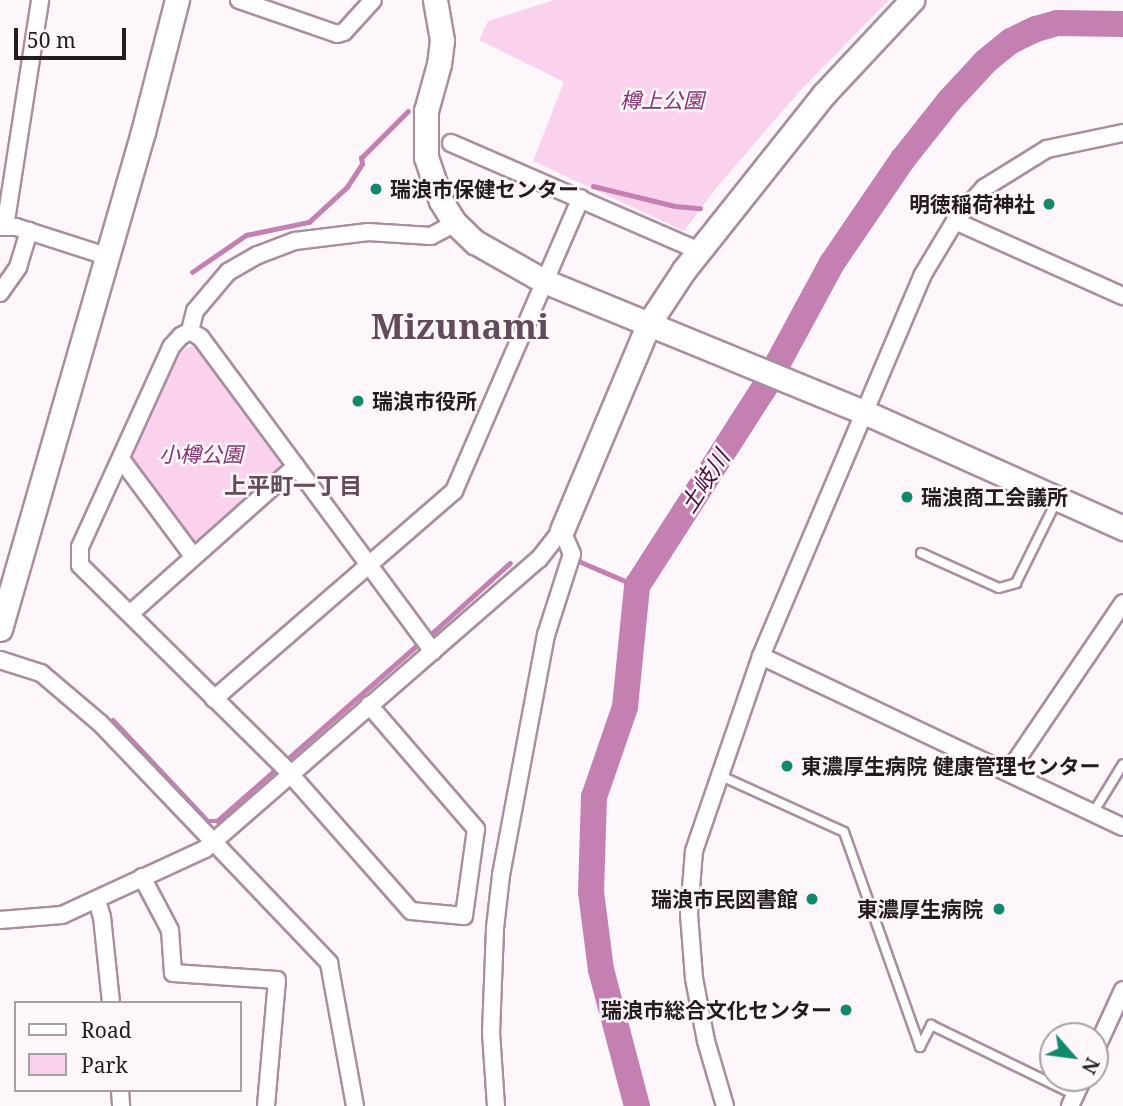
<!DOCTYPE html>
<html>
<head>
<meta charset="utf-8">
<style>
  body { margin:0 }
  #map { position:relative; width:1123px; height:1106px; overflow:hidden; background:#fdf7fb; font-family:"Noto Serif","Noto Sans JP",serif }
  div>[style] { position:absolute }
  .green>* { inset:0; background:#fad2ee }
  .stream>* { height:4.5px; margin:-2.25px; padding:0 2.25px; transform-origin:2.25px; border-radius:2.25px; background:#c380b0 }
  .river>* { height:26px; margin:-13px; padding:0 13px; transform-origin:13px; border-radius:13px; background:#c380b0 }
  .roads { filter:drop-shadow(2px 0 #a88fa0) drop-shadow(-2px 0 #a88fa0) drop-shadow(0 2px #a88fa0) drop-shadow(0 -2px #a88fa0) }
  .lane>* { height:8px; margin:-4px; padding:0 4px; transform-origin:4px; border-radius:4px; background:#fff }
  .street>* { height:16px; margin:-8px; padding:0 8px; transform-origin:8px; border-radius:8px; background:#fff }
  .secondary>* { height:23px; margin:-11.5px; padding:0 11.5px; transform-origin:11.5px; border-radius:11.5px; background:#fff }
  .dots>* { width:19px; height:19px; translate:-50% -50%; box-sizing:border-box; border:4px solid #fdf7fb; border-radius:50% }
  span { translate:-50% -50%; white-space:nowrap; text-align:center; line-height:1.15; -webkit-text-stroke:5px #fdf7fb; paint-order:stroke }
  .park-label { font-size:21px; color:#843471; font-style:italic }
  .poi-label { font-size:21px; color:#251c22; font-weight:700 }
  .left { translate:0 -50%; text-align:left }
  .right { translate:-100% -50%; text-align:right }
  .water-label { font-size:23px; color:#4a0d3d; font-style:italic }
  .neighbourhood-label { font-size:23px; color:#624c5b; font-weight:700 }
  .town-label { font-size:35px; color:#624c5b; font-weight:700 }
  .legend { position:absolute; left:14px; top:1001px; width:228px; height:91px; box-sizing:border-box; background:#fdf7fb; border:2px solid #a79fa4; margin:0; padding:9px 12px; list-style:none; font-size:21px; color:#251c22 }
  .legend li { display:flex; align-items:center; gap:14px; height:35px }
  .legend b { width:35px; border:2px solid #a79fa4 }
  .north { position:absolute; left:1039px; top:1022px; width:70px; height:70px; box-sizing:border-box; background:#fdf7fb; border:2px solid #a79fa4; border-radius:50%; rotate:118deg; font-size:19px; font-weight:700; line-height:28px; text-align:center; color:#251c22 }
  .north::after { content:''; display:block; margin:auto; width:24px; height:32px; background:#13896b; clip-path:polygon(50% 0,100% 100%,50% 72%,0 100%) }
  .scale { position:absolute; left:14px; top:28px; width:112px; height:32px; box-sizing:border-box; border:4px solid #251c22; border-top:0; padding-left:9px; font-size:21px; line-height:24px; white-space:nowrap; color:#251c22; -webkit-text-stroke:5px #fdf7fb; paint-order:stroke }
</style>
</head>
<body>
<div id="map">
  <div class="green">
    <div style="clip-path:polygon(554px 0,889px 0,798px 93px,717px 187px,684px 231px,533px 161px,564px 82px,479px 40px,488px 21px)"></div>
    <div style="clip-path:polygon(195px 345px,288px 466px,194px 546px,128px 460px,180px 351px)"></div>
  </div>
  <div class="stream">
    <div style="left:593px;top:186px;width:84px;rotate:13.7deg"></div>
    <div style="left:675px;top:206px;width:25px;rotate:5deg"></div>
    <div style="left:192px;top:272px;width:65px;rotate:-34.4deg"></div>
    <div style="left:246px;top:235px;width:64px;rotate:-11.7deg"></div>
    <div style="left:309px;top:222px;width:52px;rotate:-42.6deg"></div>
    <div style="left:347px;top:187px;width:27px;rotate:-57deg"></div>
    <div style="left:362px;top:164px;width:6px;rotate:-99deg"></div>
    <div style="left:361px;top:158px;width:66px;rotate:-45deg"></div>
    <div style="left:581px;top:562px;width:61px;rotate:23.2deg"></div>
    <div style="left:428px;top:637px;width:110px;rotate:-42.1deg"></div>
    <div style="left:113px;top:720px;width:139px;rotate:46.8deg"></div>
    <div style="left:208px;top:821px;width:9px"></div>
    <div style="left:217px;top:821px;width:271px;rotate:-41.3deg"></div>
  </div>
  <div class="river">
    <div style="left:637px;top:1106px;width:141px;rotate:-104.8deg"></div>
    <div style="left:601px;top:970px;width:79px;rotate:-97.3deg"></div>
    <div style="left:591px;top:892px;width:95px;rotate:-88.2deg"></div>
    <div style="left:594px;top:797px;width:95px;rotate:-71deg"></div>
    <div style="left:625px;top:707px;width:122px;rotate:-84.3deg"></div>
    <div style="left:637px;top:586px;width:239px;rotate:-57.3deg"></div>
    <div style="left:766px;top:385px;width:139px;rotate:-61.6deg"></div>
    <div style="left:832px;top:263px;width:126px;rotate:-55.7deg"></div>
    <div style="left:903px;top:159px;width:74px;rotate:-51.6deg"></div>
    <div style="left:949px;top:101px;width:54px;rotate:-47.2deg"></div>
    <div style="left:986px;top:61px;width:32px;rotate:-39deg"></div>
    <div style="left:1011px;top:41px;width:28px;rotate:-26deg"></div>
    <div style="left:1036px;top:29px;width:22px;rotate:-16deg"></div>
    <div style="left:1057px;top:23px;width:66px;rotate:0.9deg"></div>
  </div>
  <div class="roads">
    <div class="lane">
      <div style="left:921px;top:553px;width:85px;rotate:24.2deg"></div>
      <div style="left:999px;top:588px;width:18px;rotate:-16deg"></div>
      <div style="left:1016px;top:583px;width:93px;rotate:-63.7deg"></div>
      <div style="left:719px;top:775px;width:137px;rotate:24.5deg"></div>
      <div style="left:844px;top:832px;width:228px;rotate:70.5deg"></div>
      <div style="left:920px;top:1047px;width:25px;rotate:-63deg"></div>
      <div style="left:931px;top:1025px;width:160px;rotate:25.9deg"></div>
      <div style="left:1093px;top:813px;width:57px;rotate:-58.5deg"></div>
    </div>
    <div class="street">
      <div style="left:239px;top:0;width:104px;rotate:19.1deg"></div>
      <div style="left:337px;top:34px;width:7px;rotate:-16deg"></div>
      <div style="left:344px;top:32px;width:43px;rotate:-47.8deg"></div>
      <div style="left:451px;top:143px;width:270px;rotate:23.5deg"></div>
      <div style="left:955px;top:221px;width:184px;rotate:24.1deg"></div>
      <div style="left:0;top:227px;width:16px"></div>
      <div style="left:16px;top:227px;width:95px;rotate:17.9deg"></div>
      <div style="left:5px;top:227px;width:230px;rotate:-81.2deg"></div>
      <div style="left:0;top:293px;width:32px;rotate:-55deg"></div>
      <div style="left:18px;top:267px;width:38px;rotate:-73deg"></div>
      <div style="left:190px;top:331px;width:13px;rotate:32deg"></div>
      <div style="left:201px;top:338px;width:390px;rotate:53.5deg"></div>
      <div style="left:121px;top:459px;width:121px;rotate:53.4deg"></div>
      <div style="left:131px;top:613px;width:221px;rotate:-41.7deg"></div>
      <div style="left:761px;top:656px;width:400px;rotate:25.3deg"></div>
      <div style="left:0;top:660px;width:43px;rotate:17.6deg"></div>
      <div style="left:41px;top:673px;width:77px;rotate:40.3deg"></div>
      <div style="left:100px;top:723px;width:332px;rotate:46.3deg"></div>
      <div style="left:329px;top:963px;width:145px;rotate:79.7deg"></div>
      <div style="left:214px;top:699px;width:318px;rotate:-40.9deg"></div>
      <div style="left:454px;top:491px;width:319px;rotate:-66.6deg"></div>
      <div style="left:369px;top:705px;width:164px;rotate:49.2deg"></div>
      <div style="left:476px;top:829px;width:88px;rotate:97.9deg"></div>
      <div style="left:464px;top:916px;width:53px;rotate:-174.6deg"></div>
      <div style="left:411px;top:911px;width:189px;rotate:-131.4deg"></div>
      <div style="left:286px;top:769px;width:290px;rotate:-135.3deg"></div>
      <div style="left:80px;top:565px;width:18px;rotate:-90deg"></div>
      <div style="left:80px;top:547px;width:220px;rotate:-65.5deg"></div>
      <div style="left:171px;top:347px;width:15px;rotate:-48deg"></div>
      <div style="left:181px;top:336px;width:10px;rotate:-29deg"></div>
      <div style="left:190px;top:331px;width:21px;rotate:-76deg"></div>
      <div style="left:195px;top:311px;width:51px;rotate:-49.8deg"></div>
      <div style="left:228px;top:272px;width:34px;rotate:-30deg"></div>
      <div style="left:258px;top:255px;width:40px;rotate:-21deg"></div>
      <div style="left:295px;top:241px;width:74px;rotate:-7deg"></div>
      <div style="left:368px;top:232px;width:63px;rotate:3.6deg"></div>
      <div style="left:431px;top:236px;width:27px;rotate:-28deg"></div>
      <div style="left:1009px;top:771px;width:203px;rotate:-55.8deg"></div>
      <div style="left:142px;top:877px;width:60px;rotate:62.2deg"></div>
      <div style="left:170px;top:930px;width:43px;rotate:86deg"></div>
      <div style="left:173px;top:973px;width:104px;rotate:3.9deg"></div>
      <div style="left:277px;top:980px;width:126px;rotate:95deg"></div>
      <div style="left:97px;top:900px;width:18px;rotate:74deg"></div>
      <div style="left:102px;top:917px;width:86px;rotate:84deg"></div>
      <div style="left:0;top:920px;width:62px;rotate:-4.6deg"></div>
      <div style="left:62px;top:915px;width:157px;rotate:-24.8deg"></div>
      <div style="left:205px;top:849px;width:442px;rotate:-41deg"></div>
      <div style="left:539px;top:559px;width:37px;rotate:-52deg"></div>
      <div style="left:1095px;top:1051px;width:67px;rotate:-65.3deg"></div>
      <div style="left:120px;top:1090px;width:16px;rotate:86deg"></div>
      <div style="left:496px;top:1106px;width:73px;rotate:-93.9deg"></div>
      <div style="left:491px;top:1033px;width:105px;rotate:-87.8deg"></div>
      <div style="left:495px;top:928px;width:53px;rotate:-83.5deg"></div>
      <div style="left:501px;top:875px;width:244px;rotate:-79.4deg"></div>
      <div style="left:546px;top:635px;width:85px;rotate:-72.2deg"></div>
      <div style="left:572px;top:554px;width:26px;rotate:-113deg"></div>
      <div style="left:725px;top:1106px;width:68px;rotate:-106.3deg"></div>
      <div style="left:706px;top:1041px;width:64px;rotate:-100.8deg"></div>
      <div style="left:694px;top:978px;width:64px;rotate:-94.5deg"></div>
      <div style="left:689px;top:914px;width:63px;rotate:-85.5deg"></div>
      <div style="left:694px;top:851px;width:206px;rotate:-71deg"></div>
      <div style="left:761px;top:656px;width:413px;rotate:-67deg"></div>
      <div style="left:922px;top:276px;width:64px;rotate:-59deg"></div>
      <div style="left:955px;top:221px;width:44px;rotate:-48.7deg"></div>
      <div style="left:984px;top:188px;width:74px;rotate:-31.8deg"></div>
      <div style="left:1047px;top:149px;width:78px;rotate:-11.9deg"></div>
      <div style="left:1070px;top:1106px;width:31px;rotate:-65deg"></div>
    </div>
    <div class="secondary">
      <div style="left:435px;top:0;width:41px;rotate:80.1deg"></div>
      <div style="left:442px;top:40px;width:24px;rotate:97deg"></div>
      <div style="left:439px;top:64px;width:49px;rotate:105.5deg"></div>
      <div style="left:426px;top:111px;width:46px;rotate:90deg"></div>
      <div style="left:426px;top:157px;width:46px;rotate:71.2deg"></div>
      <div style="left:441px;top:201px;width:26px;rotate:58deg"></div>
      <div style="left:455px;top:223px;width:28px;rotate:44deg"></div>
      <div style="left:475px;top:242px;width:79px;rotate:29.5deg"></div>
      <div style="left:544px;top:281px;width:346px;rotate:22.3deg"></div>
      <div style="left:864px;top:412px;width:284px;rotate:24.1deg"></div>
      <div style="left:562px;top:530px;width:225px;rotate:-67.2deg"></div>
      <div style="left:649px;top:323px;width:64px;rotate:-56.6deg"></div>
      <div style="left:684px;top:270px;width:225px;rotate:-51.5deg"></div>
      <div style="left:824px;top:94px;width:129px;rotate:-46.9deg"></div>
      <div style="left:0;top:629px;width:517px;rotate:-73.95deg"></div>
      <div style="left:143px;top:132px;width:136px;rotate:-75.6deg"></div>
    </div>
  </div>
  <div class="dots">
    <div style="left:376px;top:189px;background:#13896b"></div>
    <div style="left:1049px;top:204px;background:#13896b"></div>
    <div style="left:358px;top:401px;background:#13896b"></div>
    <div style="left:907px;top:497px;background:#13896b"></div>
    <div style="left:787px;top:766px;background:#13896b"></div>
    <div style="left:812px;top:899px;background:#13896b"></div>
    <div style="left:999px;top:909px;background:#13896b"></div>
    <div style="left:846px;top:1010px;background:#13896b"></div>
  </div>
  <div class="park-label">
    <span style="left:662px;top:100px">樽上公園</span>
    <span style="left:201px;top:454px">小樽公園</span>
  </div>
  <div class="poi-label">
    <span class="left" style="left:390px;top:189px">瑞浪市保健センター</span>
    <span class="right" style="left:1035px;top:204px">明徳稲荷神社</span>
    <span class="left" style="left:372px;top:401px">瑞浪市役所</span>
    <span class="left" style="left:921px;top:497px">瑞浪商工会議所</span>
    <span class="left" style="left:801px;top:766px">東濃厚生病院 健康管理センター</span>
    <span class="right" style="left:798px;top:899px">瑞浪市民図書館</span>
    <span class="right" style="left:983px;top:909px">東濃厚生病院</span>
    <span class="right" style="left:832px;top:1010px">瑞浪市総合文化センター</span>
  </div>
  <div class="water-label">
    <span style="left:704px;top:481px;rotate:-57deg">土岐川</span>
  </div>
  <div class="neighbourhood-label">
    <span style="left:293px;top:485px">上平町一丁目</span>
  </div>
  <div class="town-label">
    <span style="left:460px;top:326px">Mizunami</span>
  </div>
  <ul class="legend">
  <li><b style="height:9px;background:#fff"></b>Road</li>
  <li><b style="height:19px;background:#fad2ee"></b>Park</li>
  </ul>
  <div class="north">N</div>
  <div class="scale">50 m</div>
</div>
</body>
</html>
